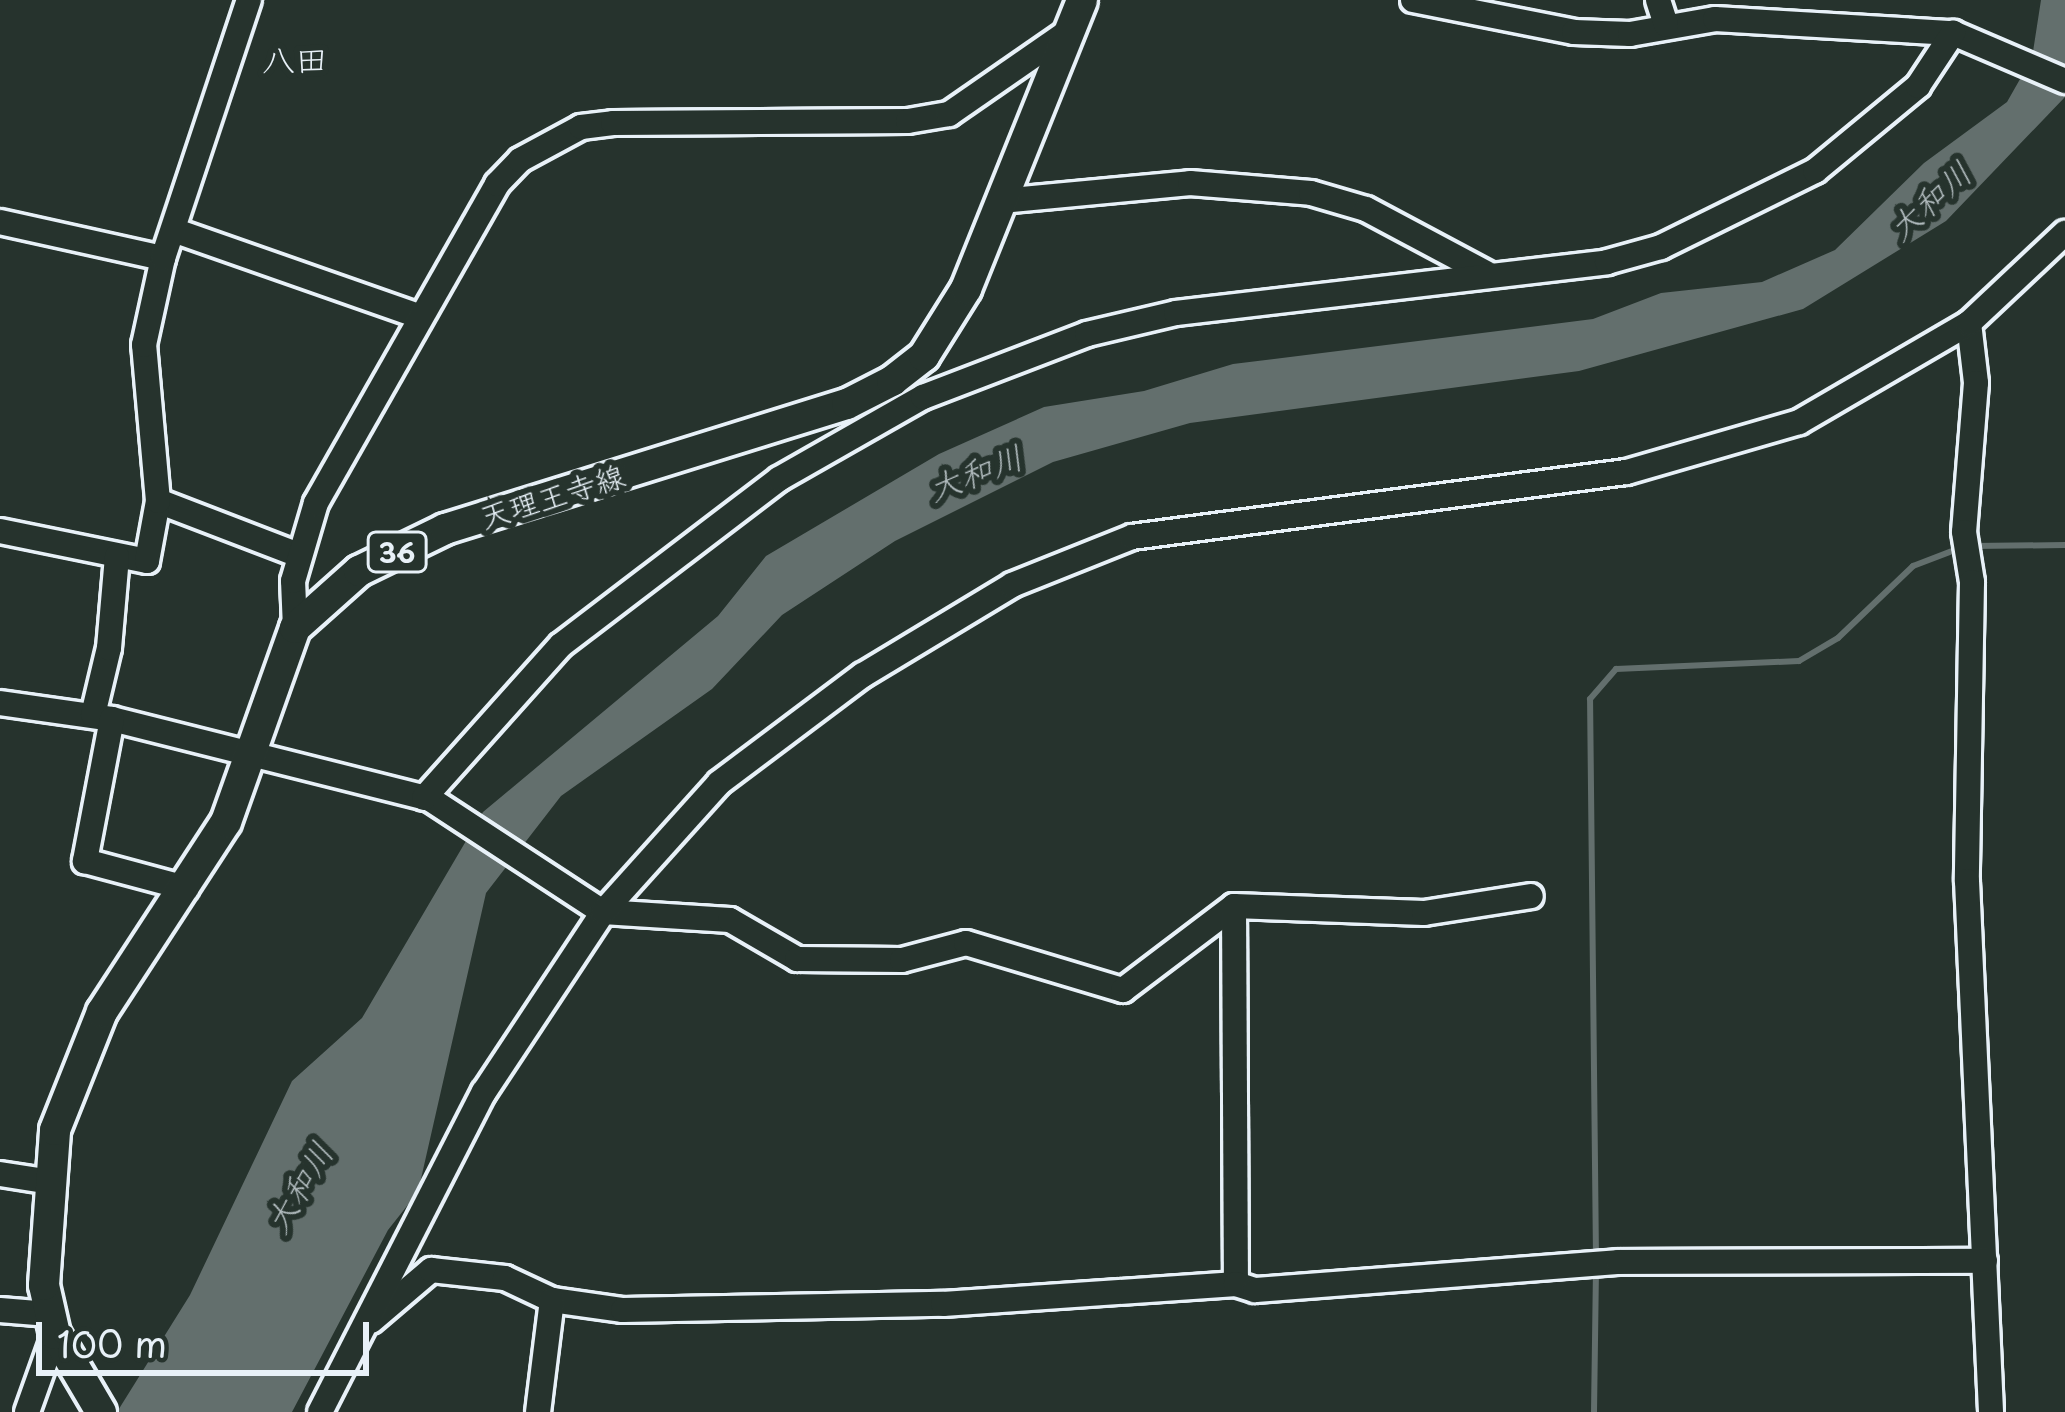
<!DOCTYPE html>
<html>
<head>
<meta charset="utf-8">
<style>
  body { margin:0 }
  #map { position:relative; width:2065px; height:1412px; overflow:hidden; background:#26332d; font-family:"Playpen Sans","Klee One",sans-serif }
  div>[style] { position:absolute }
  .water>* { inset:0; background:#636f6d }
  .stream>* { height:6px; margin:-3px; padding:0 3px; transform-origin:3px; border-radius:3px; background:#636f6d }
  .roads { filter:drop-shadow(3px 0 #e8f1f8) drop-shadow(-3px 0 #e8f1f8) drop-shadow(0 3px #e8f1f8) drop-shadow(0 -3px #e8f1f8) }
  .minor>* { height:24px; margin:-12px; padding:0 12px; transform-origin:12px; border-radius:12px; background:#26332d }
  .major>* { height:30px; margin:-15px; padding:0 15px; transform-origin:15px; border-radius:15px; background:#26332d }
  span { translate:-50% -50%; white-space:nowrap; text-align:center; line-height:1.15; -webkit-text-stroke:12px #26332d; paint-order:stroke }
  .shield-label span { padding:3px 9px; background:#26332d; border:3px solid; border-radius:9px; -webkit-text-stroke-width:0 }
  .shield-label { font-size:27px; color:#e8f1f8; font-weight:700 }
  .street-label { font-size:30px; color:#e8f1f8 }
  .neighbourhood-label { font-size:33px; color:#e8f1f8 }
  .water-label { font-size:33px; color:#b3bdc0; font-style:italic }
  .scale { position:absolute; left:36px; top:1322px; width:333px; height:54px; box-sizing:border-box; border:6px solid #e8f1f8; border-top:0; padding-left:15px; font-size:36px; line-height:42px; white-space:nowrap; color:#e8f1f8; -webkit-text-stroke:9px #26332d; paint-order:stroke }
</style>
</head>
<body>
<div id="map">
  <div class="water">
    <div style="clip-path:polygon(2041px 0,2065px 0,2065px 97px,1946px 221px,1803px 309px,1579px 371px,1190px 423px,1053px 462px,895px 541px,782px 615px,712px 689px,561px 796px,486px 893px,418px 1192px,388px 1230px,292px 1412px,117px 1412px,190px 1295px,292px 1081px,362px 1018px,483px 812px,718px 616px,766px 556px,939px 454px,1044px 407px,1144px 391px,1233px 364px,1593px 319px,1661px 293px,1762px 282px,1835px 250px,1924px 163px,2007px 102px,2032px 58px)"></div>
  </div>
  <div class="stream">
    <div style="left:1973px;top:546px;width:92px;rotate:-0.6deg"></div>
    <div style="left:1596px;top:1258px;width:559px;rotate:-90.61deg"></div>
    <div style="left:1590px;top:699px;width:40px;rotate:-49deg"></div>
    <div style="left:1616px;top:669px;width:183px;rotate:-2.5deg"></div>
    <div style="left:1799px;top:661px;width:45px;rotate:-30.5deg"></div>
    <div style="left:1838px;top:638px;width:104px;rotate:-43.8deg"></div>
    <div style="left:1913px;top:566px;width:50px;rotate:-21deg"></div>
    <div style="left:1594px;top:1412px;width:140px;rotate:-89.2deg"></div>
  </div>
  <div class="roads">
    <div class="minor">
      <div style="left:1413px;top:0;width:164px;rotate:11.2deg"></div>
      <div style="left:1574px;top:32px;width:56px;rotate:2deg"></div>
      <div style="left:1630px;top:34px;width:86px;rotate:-10deg"></div>
      <div style="left:1715px;top:19px;width:238px;rotate:3.4deg"></div>
      <div style="left:1953px;top:33px;width:122px;rotate:23.2deg"></div>
      <div style="left:1658px;top:0;width:26px;rotate:72deg"></div>
      <div style="left:1001px;top:201px;width:190px;rotate:-5.4deg"></div>
      <div style="left:1190px;top:183px;width:121px;rotate:4.7deg"></div>
      <div style="left:1311px;top:193px;width:57px;rotate:16.2deg"></div>
      <div style="left:1366px;top:209px;width:136px;rotate:28.1deg"></div>
      <div style="left:0;top:222px;width:167px;rotate:12.5deg"></div>
      <div style="left:173px;top:230px;width:261px;rotate:19.3deg"></div>
      <div style="left:1969px;top:323px;width:60px;rotate:83.3deg"></div>
      <div style="left:1976px;top:383px;width:149px;rotate:94.6deg"></div>
      <div style="left:1964px;top:532px;width:51px;rotate:80.9deg"></div>
      <div style="left:1972px;top:582px;width:299px;rotate:91deg"></div>
      <div style="left:1967px;top:881px;width:532px;rotate:87.41deg"></div>
      <div style="left:158px;top:501px;width:151px;rotate:21deg"></div>
      <div style="left:0;top:531px;width:150px;rotate:11.5deg"></div>
      <div style="left:147px;top:561px;width:61px;rotate:-79.6deg"></div>
      <div style="left:158px;top:501px;width:157px;rotate:-95.1deg"></div>
      <div style="left:144px;top:345px;width:89px;rotate:-77.7deg"></div>
      <div style="left:163px;top:258px;width:272px;rotate:-71.6deg"></div>
      <div style="left:295px;top:628px;width:47px;rotate:-92.4deg"></div>
      <div style="left:293px;top:581px;width:81px;rotate:-73.6deg"></div>
      <div style="left:316px;top:503px;width:367px;rotate:-60.4deg"></div>
      <div style="left:497px;top:184px;width:33px;rotate:-46deg"></div>
      <div style="left:520px;top:160px;width:69px;rotate:-28.4deg"></div>
      <div style="left:581px;top:127px;width:32px;rotate:-7deg"></div>
      <div style="left:613px;top:123px;width:295px;rotate:-0.4deg"></div>
      <div style="left:908px;top:121px;width:42px;rotate:-9.7deg"></div>
      <div style="left:949px;top:114px;width:146px;rotate:-34.7deg"></div>
      <div style="left:0;top:703px;width:113px;rotate:8.1deg"></div>
      <div style="left:112px;top:719px;width:328px;rotate:14.1deg"></div>
      <div style="left:430px;top:799px;width:207px;rotate:33.2deg"></div>
      <div style="left:603px;top:912px;width:127px;rotate:3.6deg"></div>
      <div style="left:730px;top:920px;width:78px;rotate:30.2deg"></div>
      <div style="left:797px;top:959px;width:105px;rotate:0.5deg"></div>
      <div style="left:902px;top:960px;width:66px;rotate:-14.9deg"></div>
      <div style="left:966px;top:943px;width:164px;rotate:16.7deg"></div>
      <div style="left:1123px;top:990px;width:139px;rotate:-37.1deg"></div>
      <div style="left:1234px;top:906px;width:190px;rotate:2.1deg"></div>
      <div style="left:1424px;top:913px;width:108px;rotate:-9deg"></div>
      <div style="left:93px;top:715px;width:69px;rotate:-76.6deg"></div>
      <div style="left:109px;top:648px;width:92px;rotate:-85deg"></div>
      <div style="left:112px;top:719px;width:145px;rotate:100.8deg"></div>
      <div style="left:85px;top:861px;width:105px;rotate:15deg"></div>
      <div style="left:424px;top:798px;width:205px;rotate:-48.2deg"></div>
      <div style="left:561px;top:645px;width:274px;rotate:-37.3deg"></div>
      <div style="left:779px;top:479px;width:166px;rotate:-29.7deg"></div>
      <div style="left:923px;top:397px;width:176px;rotate:-21deg"></div>
      <div style="left:1087px;top:334px;width:91px;rotate:-13.3deg"></div>
      <div style="left:1176px;top:313px;width:434px;rotate:-6.7deg"></div>
      <div style="left:1607px;top:262px;width:56px;rotate:-15.5deg"></div>
      <div style="left:1661px;top:247px;width:172px;rotate:-26.3deg"></div>
      <div style="left:1815px;top:171px;width:134px;rotate:-39.5deg"></div>
      <div style="left:1918px;top:86px;width:64px;rotate:-56.6deg"></div>
      <div style="left:1234px;top:906px;width:378px;rotate:89.7deg"></div>
      <div style="left:0;top:1174px;width:46px;rotate:8.8deg"></div>
      <div style="left:0;top:1310px;width:49px;rotate:4.7deg"></div>
      <div style="left:371px;top:1321px;width:79px;rotate:-40.4deg"></div>
      <div style="left:431px;top:1270px;width:74px;rotate:6.2deg"></div>
      <div style="left:505px;top:1278px;width:52px;rotate:25.1deg"></div>
      <div style="left:552px;top:1300px;width:72px;rotate:8deg"></div>
      <div style="left:623px;top:1310px;width:320px;rotate:-1.1deg"></div>
      <div style="left:943px;top:1304px;width:294px;rotate:-3.9deg"></div>
      <div style="left:1236px;top:1284px;width:20px;rotate:18deg"></div>
      <div style="left:1255px;top:1290px;width:364px;rotate:-4.4deg"></div>
      <div style="left:1618px;top:1262px;width:367px;rotate:-0.2deg"></div>
      <div style="left:27px;top:1412px;width:83px;rotate:-70.3deg"></div>
      <div style="left:320px;top:1412px;width:360px;rotate:-62.9deg"></div>
      <div style="left:484px;top:1092px;width:216px;rotate:-56.5deg"></div>
      <div style="left:603px;top:912px;width:173px;rotate:-48deg"></div>
      <div style="left:719px;top:783px;width:180px;rotate:-36.9deg"></div>
      <div style="left:863px;top:675px;width:174px;rotate:-31.1deg"></div>
      <div style="left:1012px;top:585px;width:129px;rotate:-21.8deg"></div>
      <div style="left:1132px;top:537px;width:499px;rotate:-7.5deg"></div>
      <div style="left:1627px;top:472px;width:179px;rotate:-16.2deg"></div>
      <div style="left:1799px;top:422px;width:197px;rotate:-30.2deg"></div>
      <div style="left:1969px;top:323px;width:132px;rotate:-43.2deg"></div>
      <div style="left:538px;top:1412px;width:113px;rotate:-82.9deg"></div>
    </div>
    <div class="major">
      <div style="left:101px;top:1412px;width:91px;rotate:-120.5deg"></div>
      <div style="left:55px;top:1334px;width:50px;rotate:-102.7deg"></div>
      <div style="left:44px;top:1285px;width:155px;rotate:-85.9deg"></div>
      <div style="left:55px;top:1130px;width:127px;rotate:-68.3deg"></div>
      <div style="left:102px;top:1012px;width:227px;rotate:-56.9deg"></div>
      <div style="left:226px;top:822px;width:206px;rotate:-70.4deg"></div>
      <div style="left:295px;top:628px;width:86px;rotate:-41.7deg"></div>
      <div style="left:359px;top:571px;width:96px;rotate:-26deg"></div>
      <div style="left:445px;top:529px;width:421px;rotate:-17.3deg"></div>
      <div style="left:847px;top:404px;width:51px;rotate:-27.1deg"></div>
      <div style="left:892px;top:381px;width:41px;rotate:-38deg"></div>
      <div style="left:924px;top:356px;width:79px;rotate:-57.9deg"></div>
      <div style="left:966px;top:289px;width:311px;rotate:-68.1deg"></div>
    </div>
  </div>
  <div class="shield-label">
    <span style="left:397px;top:552px">36</span>
  </div>
  <div class="street-label">
    <span style="left:552px;top:496px;rotate:-17deg">天理王寺線</span>
  </div>
  <div class="neighbourhood-label">
    <span style="left:295px;top:59px">八田</span>
  </div>
  <div class="water-label">
    <span style="left:1929px;top:200px;rotate:-42deg">大和川</span>
    <span style="left:975px;top:472px;rotate:-21deg">大和川</span>
    <span style="left:298px;top:1187px;rotate:-59deg">大和川</span>
  </div>
  <div class="scale">100 m</div>
</div>
</body>
</html>
